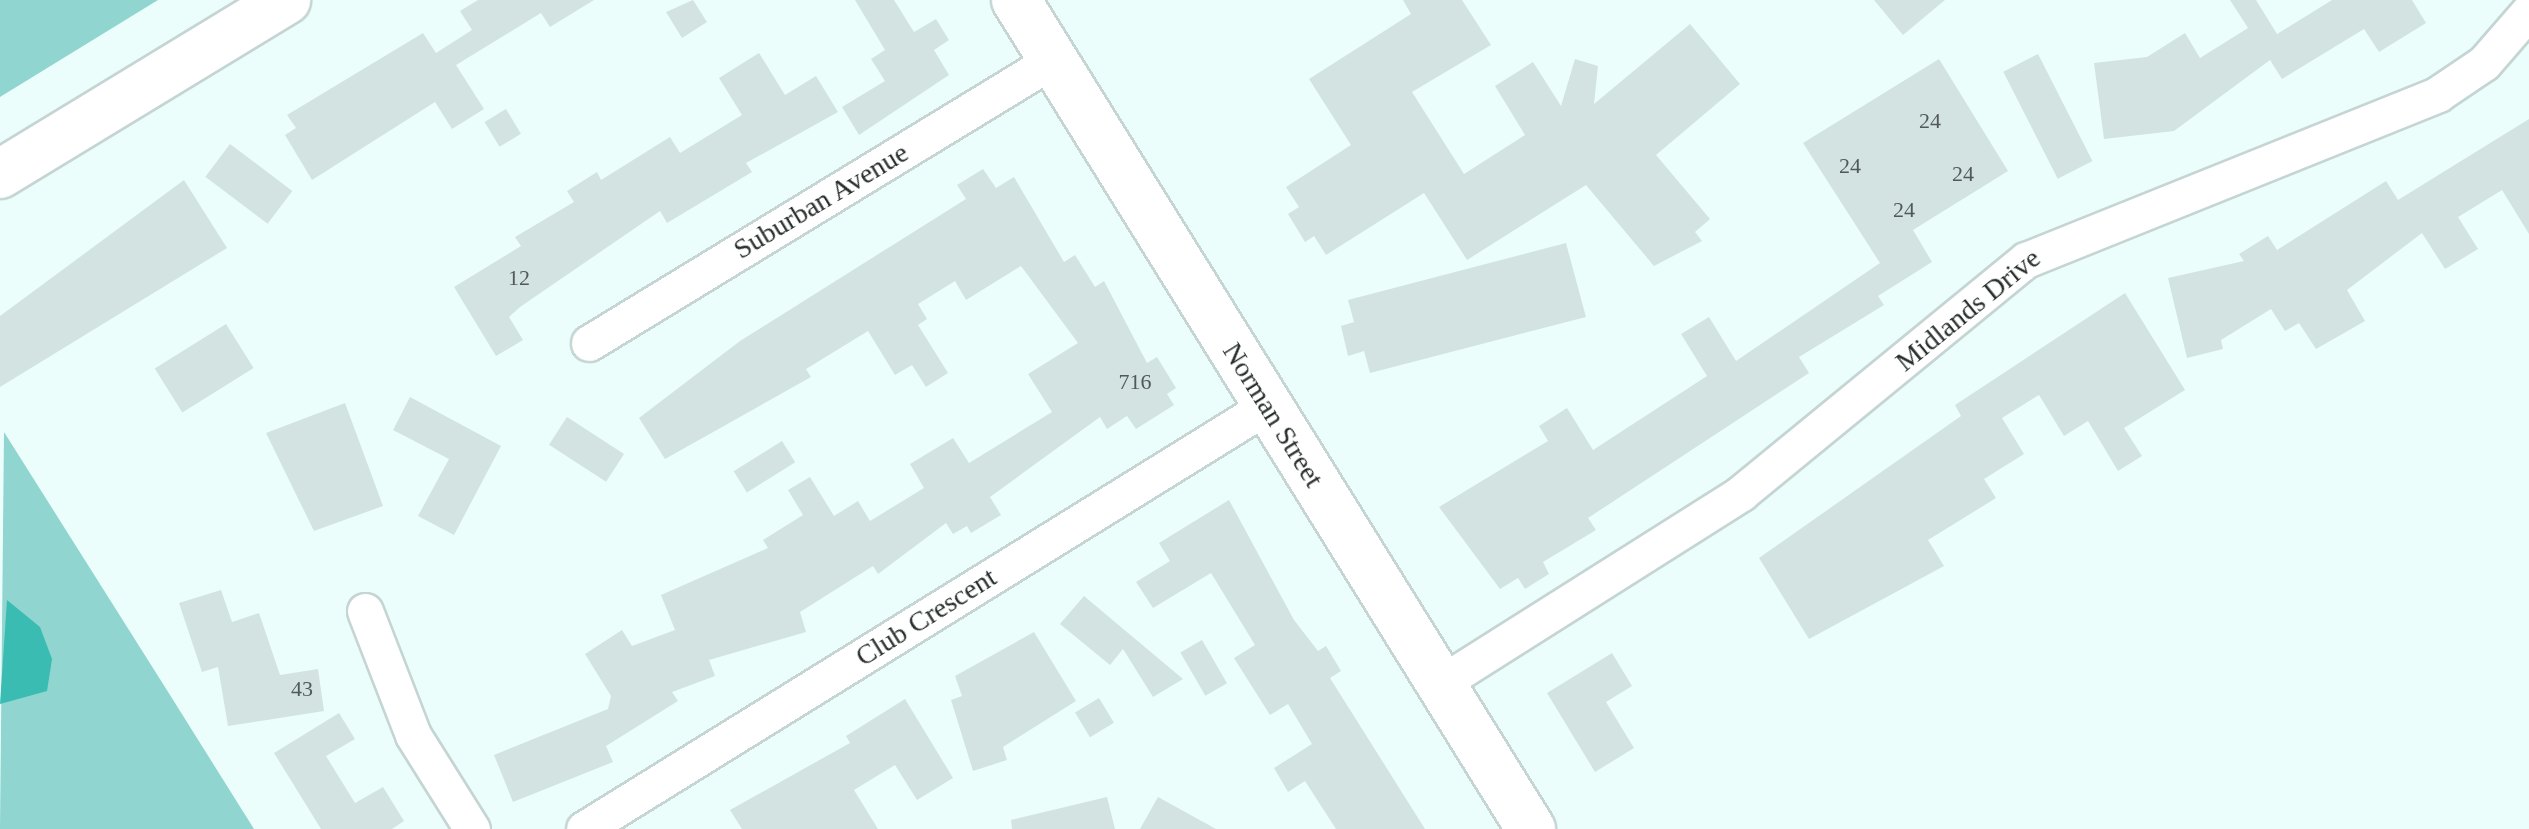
<!DOCTYPE html>
<html>
<head>
<meta charset="utf-8">
<style>
  body { margin:0 }
  #map { position:relative; width:2529px; height:829px; overflow:hidden; background:#ecfefc; font-family:"Times New Roman",serif }
  div>[style] { position:absolute }
  .green>* { inset:0; background:#90d5cf }
  .water>* { inset:0; background:#3abcb3 }
  .building>* { inset:0; background:#d2e3e1; transform-origin:0 0 }
  .roads { filter:drop-shadow(2px 0 #c4d5d3) drop-shadow(-2px 0 #c4d5d3) drop-shadow(0 2px #c4d5d3) drop-shadow(0 -2px #c4d5d3) }
  .street>* { height:35px; margin:-17.5px; padding:0 17.5px; transform-origin:17.5px; border-radius:17.5px; background:#fff }
  .secondary>* { height:48px; margin:-24px; padding:0 24px; transform-origin:24px; border-radius:24px; background:#fff }
  span { translate:-50% -50%; white-space:nowrap; text-align:center; line-height:1.15; -webkit-text-stroke:9px #fff; paint-order:stroke }
  .number-label { font-size:22px; color:#515a59 }
  .number-label span { -webkit-text-stroke-width:0 }
  .street-label { font-size:28px; color:#262d2c }
</style>
</head>
<body>
<div id="map">
  <div class="green">
    <div style="clip-path:polygon(0 0,158px 0,0 97px)"></div>
    <div style="clip-path:polygon(4px 432px,170px 695px,254px 829px,0 829px)"></div>
  </div>
  <div class="water">
    <div style="clip-path:polygon(7px 600px,40px 627px,52px 659px,47px 691px,0 704px)"></div>
  </div>
  <div class="building">
    <div style="clip-path:polygon(478px 0,594px 0,550px 27px,541px 13px,456px 65px,484px 109px,452px 129px,435px 102px,312px 180px,285px 135px,296px 128px,287px 115px,423px 33px,436px 53px,472px 30px,460px 11px)"></div>
    <div style="clip-path:polygon(693px 0,707px 22px,682px 38px,666px 12px)"></div>
    <div style="clip-path:polygon(855px 0,894px 0,914px 32px,936px 19px,949px 40px,934px 50px,949px 75px,859px 135px,842px 107px,885px 81px,871px 59px,885px 50px)"></div>
    <div style="clip-path:polygon(1403px 0,1462px 0,1491px 45px,1412px 92px,1464px 174px,1525px 135px,1495px 86px,1533px 62px,1561px 106px,1575px 59px,1598px 66px,1594px 104px,1690px 24px,1740px 84px,1656px 155px,1710px 219px,1695px 232px,1702px 241px,1654px 266px,1586px 185px,1467px 260px,1424px 193px,1326px 255px,1314px 236px,1305px 242px,1288px 214px,1299px 207px,1286px 187px,1351px 145px,1309px 79px,1411px 14px)"></div>
    <div style="clip-path:polygon(1874px 0,1945px 0,1903px 35px)"></div>
    <div style="clip-path:polygon(2230px 0,2256px 0,2277px 34px,2332px 0,2412px 0,2426px 23px,2379px 52px,2364px 29px,2282px 79px,2270px 60px,2174px 131px,2104px 139px,2094px 63px,2147px 57px,2185px 33px,2200px 58px,2248px 28px)"></div>
    <div style="clip-path:polygon(759px 53px,785px 95px,816px 76px,838px 112px,746px 163px,752px 172px,667px 223px,660px 211px,520px 307px,509px 317px,523px 340px,496px 356px,454px 287px,521px 246px,515px 237px,574px 202px,567px 191px,597px 172px,601px 180px,670px 137px,680px 153px,742px 115px,719px 78px)"></div>
    <div style="left:2038px;top:54px;width:120px;height:39px;rotate:63deg"></div>
    <div style="clip-path:polygon(1939px 59px,2008px 171px,1913px 230px,1932px 262px,1878px 296px,1884px 305px,1799px 357px,1809px 373px,1588px 518px,1596px 530px,1543px 562px,1549px 574px,1525px 589px,1518px 578px,1500px 589px,1439px 507px,1548px 441px,1539px 426px,1567px 408px,1593px 450px,1707px 376px,1681px 334px,1709px 317px,1736px 361px,1880px 263px,1803px 143px)"></div>
    <div style="left:506px;top:109px;width:29px;height:25px;rotate:59deg"></div>
    <div style="clip-path:polygon(2529px 119px,2529px 234px,2502px 190px,2458px 217px,2478px 249px,2445px 269px,2422px 233px,2347px 290px,2365px 321px,2316px 349px,2299px 323px,2285px 331px,2271px 309px,2221px 340px,2223px 349px,2187px 358px,2168px 278px,2244px 261px,2239px 254px,2268px 236px,2277px 250px,2386px 181px,2398px 200px)"></div>
    <div style="left:230px;top:144px;width:78px;height:41px;rotate:37deg"></div>
    <div style="clip-path:polygon(983px 169px,996px 188px,1014px 177px,1064px 262px,1075px 255px,1095px 287px,1104px 281px,1147px 363px,1157px 357px,1176px 388px,1167px 394px,1174px 405px,1136px 429px,1127px 416px,1107px 429px,1100px 417px,990px 497px,1001px 515px,971px 533px,967px 526px,953px 534px,946px 523px,878px 574px,873px 566px,800px 612px,806px 632px,709px 660px,715px 676px,672px 692px,678px 701px,606px 746px,613px 762px,513px 802px,494px 755px,608px 709px,611px 696px,585px 654px,622px 630px,632px 646px,675px 630px,661px 595px,768px 548px,763px 540px,803px 515px,788px 490px,810px 477px,834px 516px,858px 501px,870px 521px,924px 488px,910px 464px,953px 438px,969px 463px,1052px 412px,1028px 374px,1078px 343px,1021px 266px,966px 300px,955px 281px,918px 304px,927px 319px,918px 325px,948px 373px,926px 387px,912px 365px,895px 375px,868px 331px,806px 369px,811px 377px,665px 459px,639px 418px,740px 341px,966px 199px,957px 185px)"></div>
    <div style="clip-path:polygon(184px 180px,227px 248px,0 387px,0 316px)"></div>
    <div style="clip-path:polygon(1566px 243px,1586px 317px,1370px 373px,1364px 351px,1348px 356px,1341px 326px,1354px 322px,1348px 300px)"></div>
    <div style="clip-path:polygon(2125px 293px,2185px 390px,2124px 428px,2142px 456px,2118px 471px,2088px 421px,2064px 436px,2039px 395px,2002px 418px,2024px 454px,1984px 479px,1996px 498px,1928px 540px,1944px 566px,1809px 639px,1759px 558px,1961px 416px,1955px 405px)"></div>
    <div style="left:226px;top:324px;width:52px;height:84px;rotate:58deg"></div>
    <div style="clip-path:polygon(410px 397px,501px 446px,454px 535px,418px 516px,449px 459px,393px 430px)"></div>
    <div style="clip-path:polygon(345px 403px,383px 506px,314px 531px,266px 433px)"></div>
    <div style="left:567px;top:417px;width:68px;height:33px;rotate:33deg"></div>
    <div style="left:782px;top:441px;width:25px;height:57px;rotate:58deg"></div>
    <div style="clip-path:polygon(1229px 500px,1294px 620px,1318px 651px,1326px 646px,1341px 671px,1330px 678px,1425px 829px,1336px 829px,1305px 781px,1288px 792px,1274px 768px,1312px 744px,1288px 704px,1270px 715px,1234px 658px,1255px 645px,1211px 573px,1153px 608px,1136px 582px,1170px 561px,1159px 543px)"></div>
    <div style="clip-path:polygon(221px 590px,232px 622px,259px 613px,280px 675px,318px 669px,324px 711px,228px 726px,218px 667px,202px 672px,179px 603px)"></div>
    <div style="clip-path:polygon(1084px 596px,1109px 617px,1183px 679px,1153px 697px,1123px 649px,1110px 665px,1060px 624px)"></div>
    <div style="clip-path:polygon(1034px 632px,1076px 701px,1003px 747px,1007px 760px,973px 771px,951px 700px,962px 696px,955px 676px)"></div>
    <div style="left:1202px;top:640px;width:50px;height:25px;rotate:60deg"></div>
    <div style="clip-path:polygon(1612px 653px,1632px 686px,1606px 702px,1634px 748px,1595px 772px,1547px 693px)"></div>
    <div style="left:1099px;top:698px;width:29px;height:28px;rotate:59deg"></div>
    <div style="clip-path:polygon(905px 699px,953px 778px,917px 800px,895px 765px,854px 790px,878px 829px,742px 829px,730px 810px,850px 743px,846px 736px)"></div>
    <div style="clip-path:polygon(339px 713px,355px 739px,326px 756px,355px 803px,383px 787px,404px 821px,392px 829px,321px 829px,274px 753px)"></div>
    <div style="clip-path:polygon(1107px 797px,1115px 829px,1012px 829px,1011px 820px)"></div>
    <div style="clip-path:polygon(1158px 797px,1216px 829px,1140px 829px)"></div>
  </div>
  <div class="roads">
    <div class="street">
      <div style="left:589px;top:343px;width:543px;rotate:-31.38deg"></div>
      <div style="left:365px;top:611px;width:133px;rotate:68.8deg"></div>
      <div style="left:413px;top:735px;width:111px;rotate:57.9deg"></div>
      <div style="left:1441px;top:683px;width:355px;rotate:-32.3deg"></div>
      <div style="left:1741px;top:493px;width:368px;rotate:-39.3deg"></div>
      <div style="left:2026px;top:260px;width:444px;rotate:-21.9deg"></div>
      <div style="left:2438px;top:94px;width:55px;rotate:-34deg"></div>
      <div style="left:2484px;top:63px;width:69px;rotate:-49.1deg"></div>
      <div style="left:584px;top:829px;width:803px;rotate:-31.77deg"></div>
    </div>
    <div class="secondary">
      <div style="left:1016px;top:0;width:976px;rotate:58.15deg"></div>
      <div style="left:0;top:174px;width:335px;rotate:-31.3deg"></div>
    </div>
  </div>
  <div class="number-label">
    <span style="left:1930px;top:121px">24</span>
    <span style="left:1850px;top:166px">24</span>
    <span style="left:1963px;top:174px">24</span>
    <span style="left:1904px;top:210px">24</span>
    <span style="left:519px;top:278px">12</span>
    <span style="left:1135px;top:382px">716</span>
    <span style="left:302px;top:689px">43</span>
  </div>
  <div class="street-label">
    <span style="left:821px;top:201px;rotate:-31deg">Suburban Avenue</span>
    <span style="left:1968px;top:310px;rotate:-39deg">Midlands Drive</span>
    <span style="left:1273px;top:415px;rotate:58deg">Norman Street</span>
    <span style="left:926px;top:617px;rotate:-32deg">Club Crescent</span>
  </div>
</div>
</body>
</html>
